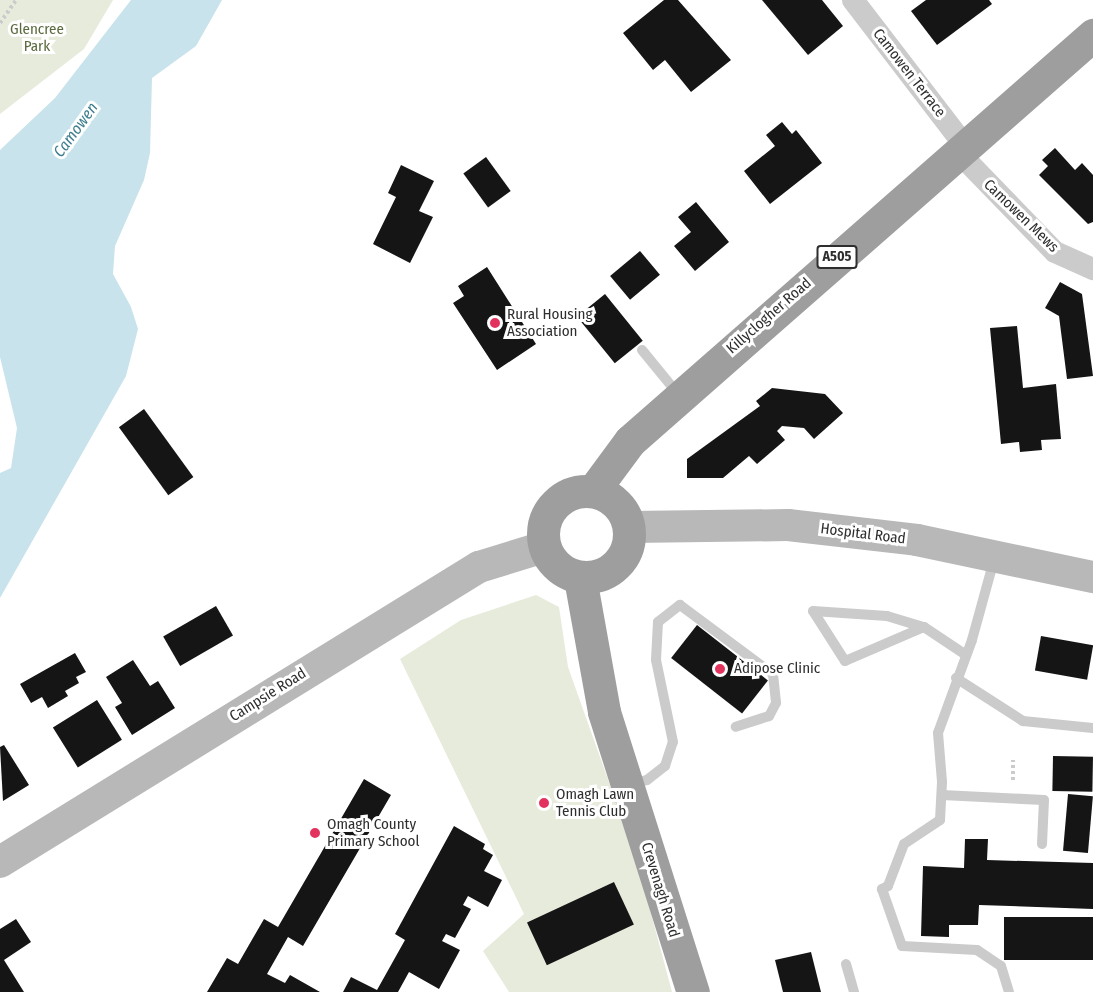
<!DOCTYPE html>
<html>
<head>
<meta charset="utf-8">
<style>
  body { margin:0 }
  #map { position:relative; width:1093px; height:992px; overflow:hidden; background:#fff; font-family:"Fira Sans Condensed",sans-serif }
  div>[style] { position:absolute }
  .green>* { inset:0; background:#e7ebdc }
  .water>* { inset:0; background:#c8e3eb }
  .building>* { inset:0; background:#151515; transform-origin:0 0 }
  .path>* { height:4px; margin-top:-2px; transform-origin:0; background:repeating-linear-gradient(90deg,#cbcbcb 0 3px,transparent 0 6px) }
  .service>* { height:10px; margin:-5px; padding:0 5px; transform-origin:5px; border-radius:5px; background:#cbcbcb }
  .minor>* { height:22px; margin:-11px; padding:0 11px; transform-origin:11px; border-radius:11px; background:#cbcbcb }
  .secondary>* { height:32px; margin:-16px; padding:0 16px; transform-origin:16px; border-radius:16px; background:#b8b8b8 }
  .trunk>* { height:33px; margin:-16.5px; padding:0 16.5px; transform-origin:16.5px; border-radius:16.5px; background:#9e9e9e }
  .trunk>.ring { margin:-16.5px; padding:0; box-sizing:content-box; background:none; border:33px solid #9e9e9e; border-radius:50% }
  .dots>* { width:16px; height:16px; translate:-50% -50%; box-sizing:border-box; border:3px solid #fff; border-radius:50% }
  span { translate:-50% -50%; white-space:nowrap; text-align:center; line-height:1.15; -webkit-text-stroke:6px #fff; paint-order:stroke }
  .shield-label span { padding:2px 4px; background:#fff; border:2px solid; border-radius:4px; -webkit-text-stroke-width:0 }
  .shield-label { font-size:14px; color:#2e2e2e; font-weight:700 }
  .park-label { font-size:15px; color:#59693c }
  .street-label { font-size:15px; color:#2e2e2e }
  .poi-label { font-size:15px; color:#2e2e2e }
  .left { translate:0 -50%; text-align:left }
  .water-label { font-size:16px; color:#3d7d8e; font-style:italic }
</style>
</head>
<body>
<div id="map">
  <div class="green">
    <div style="clip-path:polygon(0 0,113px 0,84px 49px,0 114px)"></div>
    <div style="clip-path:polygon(536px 595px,559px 607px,568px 667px,637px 861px,672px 992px,509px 992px,483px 951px,524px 914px,400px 659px,461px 620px)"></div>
  </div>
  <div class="water">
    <div style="clip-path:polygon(131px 0,222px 0,196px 46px,152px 78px,150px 153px,144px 180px,115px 246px,113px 274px,131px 307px,138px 329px,126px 376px,0 598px,0 473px,11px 468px,17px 428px,0 357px,0 150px,55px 98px)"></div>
  </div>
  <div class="building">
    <div style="clip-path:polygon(664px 0,678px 0,731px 60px,691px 92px,665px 60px,653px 70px,623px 33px)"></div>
    <div style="clip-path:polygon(762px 0,822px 0,843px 26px,808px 55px)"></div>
    <div style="clip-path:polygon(926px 0,989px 0,992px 4px,937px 45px,911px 11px)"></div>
    <div style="clip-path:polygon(782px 122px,792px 134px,796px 130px,822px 163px,770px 204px,744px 171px,775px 146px,766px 135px)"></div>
    <div style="clip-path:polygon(1055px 148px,1075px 170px,1082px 163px,1093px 175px,1093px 222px,1088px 224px,1039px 175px,1048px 166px,1042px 160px)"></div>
    <div style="left:486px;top:157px;width:42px;height:28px;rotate:54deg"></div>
    <div style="clip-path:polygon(401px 165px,434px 181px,419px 211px,433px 217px,410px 263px,373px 244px,396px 197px,388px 193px)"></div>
    <div style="clip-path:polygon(696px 202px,729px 242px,695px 271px,674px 246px,691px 232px,678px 217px)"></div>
    <div style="left:640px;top:251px;width:31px;height:39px;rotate:50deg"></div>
    <div style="clip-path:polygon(487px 267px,536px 344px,497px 370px,453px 303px,464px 296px,458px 286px)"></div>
    <div style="clip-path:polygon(1060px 282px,1082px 294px,1093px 376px,1067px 379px,1059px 316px,1045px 308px)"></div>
    <div style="left:605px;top:294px;width:60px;height:36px;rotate:51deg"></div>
    <div style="clip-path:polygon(1017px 326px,1023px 388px,1056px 384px,1061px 439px,1041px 440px,1042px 450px,1020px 452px,1019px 442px,1001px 444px,990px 328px)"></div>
    <div style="clip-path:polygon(772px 388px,825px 394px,843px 413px,814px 439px,804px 428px,782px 426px,777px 431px,785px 440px,757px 464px,749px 456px,723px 478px,687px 478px,687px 459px,760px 406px,756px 401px)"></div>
    <div style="left:144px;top:409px;width:84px;height:31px;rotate:54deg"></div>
    <div style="left:216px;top:606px;width:34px;height:61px;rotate:60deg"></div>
    <div style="left:697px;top:625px;width:90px;height:42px;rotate:38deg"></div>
    <div style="left:1041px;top:636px;width:53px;height:35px;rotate:10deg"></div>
    <div style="clip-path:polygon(75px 653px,86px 672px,76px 677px,79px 683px,65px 691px,68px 696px,48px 708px,42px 697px,31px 703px,20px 684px)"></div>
    <div style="clip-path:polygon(133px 660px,150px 686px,158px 681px,175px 708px,132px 735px,115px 707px,122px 703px,106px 677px)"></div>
    <div style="left:97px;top:700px;width:47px;height:52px;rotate:58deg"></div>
    <div style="clip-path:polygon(4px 745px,29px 785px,3px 801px,0 747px)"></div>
    <div style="left:1053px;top:756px;width:40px;height:35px;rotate:1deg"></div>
    <div style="clip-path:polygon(364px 779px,391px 795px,303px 946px,288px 937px,267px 974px,285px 983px,290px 975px,320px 992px,207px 992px,227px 958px,238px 964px,264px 919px,278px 927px)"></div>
    <div style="left:1068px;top:794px;width:25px;height:57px;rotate:5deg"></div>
    <div style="clip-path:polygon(454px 826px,485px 844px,483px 849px,493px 855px,484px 871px,502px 880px,488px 907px,468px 896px,463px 905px,471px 909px,455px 938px,446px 934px,442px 941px,460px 950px,439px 989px,409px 972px,398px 992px,343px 992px,351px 977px,377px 990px,405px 940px,395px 934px)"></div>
    <div style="clip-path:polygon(965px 839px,988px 839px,987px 860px,1093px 863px,1093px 909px,979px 905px,978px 925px,949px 925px,949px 937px,921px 936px,923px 866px,964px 868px)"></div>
    <div style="left:614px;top:882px;width:47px;height:96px;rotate:65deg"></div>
    <div style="left:1093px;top:917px;width:43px;height:89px;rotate:90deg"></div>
    <div style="clip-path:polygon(16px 919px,31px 942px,4px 960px,24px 992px,0 992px,0 929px)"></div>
    <div style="clip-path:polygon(811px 952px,821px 992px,783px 992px,775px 960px)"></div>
  </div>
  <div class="path">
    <div style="left:0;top:23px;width:28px;rotate:-55deg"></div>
    <div style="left:1013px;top:780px;width:20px;rotate:-90deg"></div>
  </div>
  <div class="service">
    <div style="left:642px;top:350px;width:57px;rotate:50.7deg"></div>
    <div style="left:994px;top:560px;width:83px;rotate:105.4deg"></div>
    <div style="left:972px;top:640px;width:99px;rotate:110.1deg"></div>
    <div style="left:938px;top:733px;width:49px;rotate:85.3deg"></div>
    <div style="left:942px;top:782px;width:38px;rotate:93deg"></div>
    <div style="left:940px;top:820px;width:43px;rotate:146.3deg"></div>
    <div style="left:904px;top:844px;width:45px;rotate:110.9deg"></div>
    <div style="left:888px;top:886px;width:7px;rotate:153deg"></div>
    <div style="left:882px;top:889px;width:60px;rotate:70.7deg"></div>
    <div style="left:902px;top:946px;width:75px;rotate:3.1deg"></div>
    <div style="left:977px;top:950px;width:29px;rotate:34deg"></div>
    <div style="left:1001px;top:966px;width:27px;rotate:73deg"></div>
    <div style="left:924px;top:627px;width:86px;rotate:156.7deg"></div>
    <div style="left:845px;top:661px;width:59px;rotate:-122.6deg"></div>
    <div style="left:813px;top:611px;width:74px;rotate:3.9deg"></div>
    <div style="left:887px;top:616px;width:39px;rotate:17deg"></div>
    <div style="left:924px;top:627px;width:50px;rotate:33.7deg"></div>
    <div style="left:956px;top:678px;width:80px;rotate:32.7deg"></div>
    <div style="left:1023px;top:721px;width:70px;rotate:5.7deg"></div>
    <div style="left:631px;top:784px;width:16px;rotate:-14deg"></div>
    <div style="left:647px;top:780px;width:23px;rotate:-38deg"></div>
    <div style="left:665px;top:766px;width:25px;rotate:-72deg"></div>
    <div style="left:673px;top:742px;width:84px;rotate:-101.7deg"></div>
    <div style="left:656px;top:660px;width:38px;rotate:-87deg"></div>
    <div style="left:658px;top:622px;width:28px;rotate:-38deg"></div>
    <div style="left:680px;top:605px;width:116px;rotate:36.6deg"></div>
    <div style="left:773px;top:674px;width:29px;rotate:84deg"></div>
    <div style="left:776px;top:703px;width:15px;rotate:118deg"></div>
    <div style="left:769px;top:716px;width:35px;rotate:162deg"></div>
    <div style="left:942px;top:795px;width:102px;rotate:2.8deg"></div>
    <div style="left:1044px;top:800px;width:44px;rotate:92.6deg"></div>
    <div style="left:846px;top:964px;width:29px;rotate:74deg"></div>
  </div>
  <div class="minor">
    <div style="left:853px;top:0;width:184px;rotate:52.5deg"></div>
    <div style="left:958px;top:152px;width:139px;rotate:45.9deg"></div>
    <div style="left:1055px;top:252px;width:42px;rotate:24.1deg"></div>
  </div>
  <div class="secondary">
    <div style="left:630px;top:527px;width:158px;rotate:-0.7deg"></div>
    <div style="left:788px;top:525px;width:130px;rotate:6.6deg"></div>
    <div style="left:917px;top:540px;width:180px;rotate:11.9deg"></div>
    <div style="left:0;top:862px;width:563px;rotate:-31.63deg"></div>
    <div style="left:479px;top:567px;width:68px;rotate:-17.1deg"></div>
  </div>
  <div class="trunk">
    <div class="ring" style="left:543px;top:491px;width:53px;height:53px"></div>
    <div style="left:593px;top:491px;width:62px;rotate:-53.5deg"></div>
    <div style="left:630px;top:441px;width:616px;rotate:-41.25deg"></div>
    <div style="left:580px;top:578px;width:136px;rotate:79.8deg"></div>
    <div style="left:604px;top:712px;width:294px;rotate:72.4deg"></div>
  </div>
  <div class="dots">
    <div style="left:495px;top:323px;background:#e2335e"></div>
    <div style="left:720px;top:669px;background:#e2335e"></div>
    <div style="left:544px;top:803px;background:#e2335e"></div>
    <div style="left:315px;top:833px;background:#e2335e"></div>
  </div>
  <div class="shield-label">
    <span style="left:837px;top:257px">A505</span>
  </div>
  <div class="park-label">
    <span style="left:37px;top:38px">Glencree<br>Park</span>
  </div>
  <div class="street-label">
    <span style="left:909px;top:73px;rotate:52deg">Camowen Terrace</span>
    <span style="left:1021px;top:216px;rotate:44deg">Camowen Mews</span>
    <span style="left:769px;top:316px;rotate:-41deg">Killyclogher Road</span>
    <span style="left:863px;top:534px;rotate:7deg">Hospital Road</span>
    <span style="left:268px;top:695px;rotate:-32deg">Campsie Road</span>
    <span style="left:660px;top:890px;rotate:73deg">Crevenagh Road</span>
  </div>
  <div class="poi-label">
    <span class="left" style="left:507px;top:323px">Rural Housing<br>Association</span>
    <span class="left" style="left:734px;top:669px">Adipose Clinic</span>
    <span class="left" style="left:556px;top:803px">Omagh Lawn<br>Tennis Club</span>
    <span class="left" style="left:327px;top:833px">Omagh County<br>Primary School</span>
  </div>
  <div class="water-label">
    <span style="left:76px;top:130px;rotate:-54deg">Camowen</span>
  </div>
</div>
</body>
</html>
